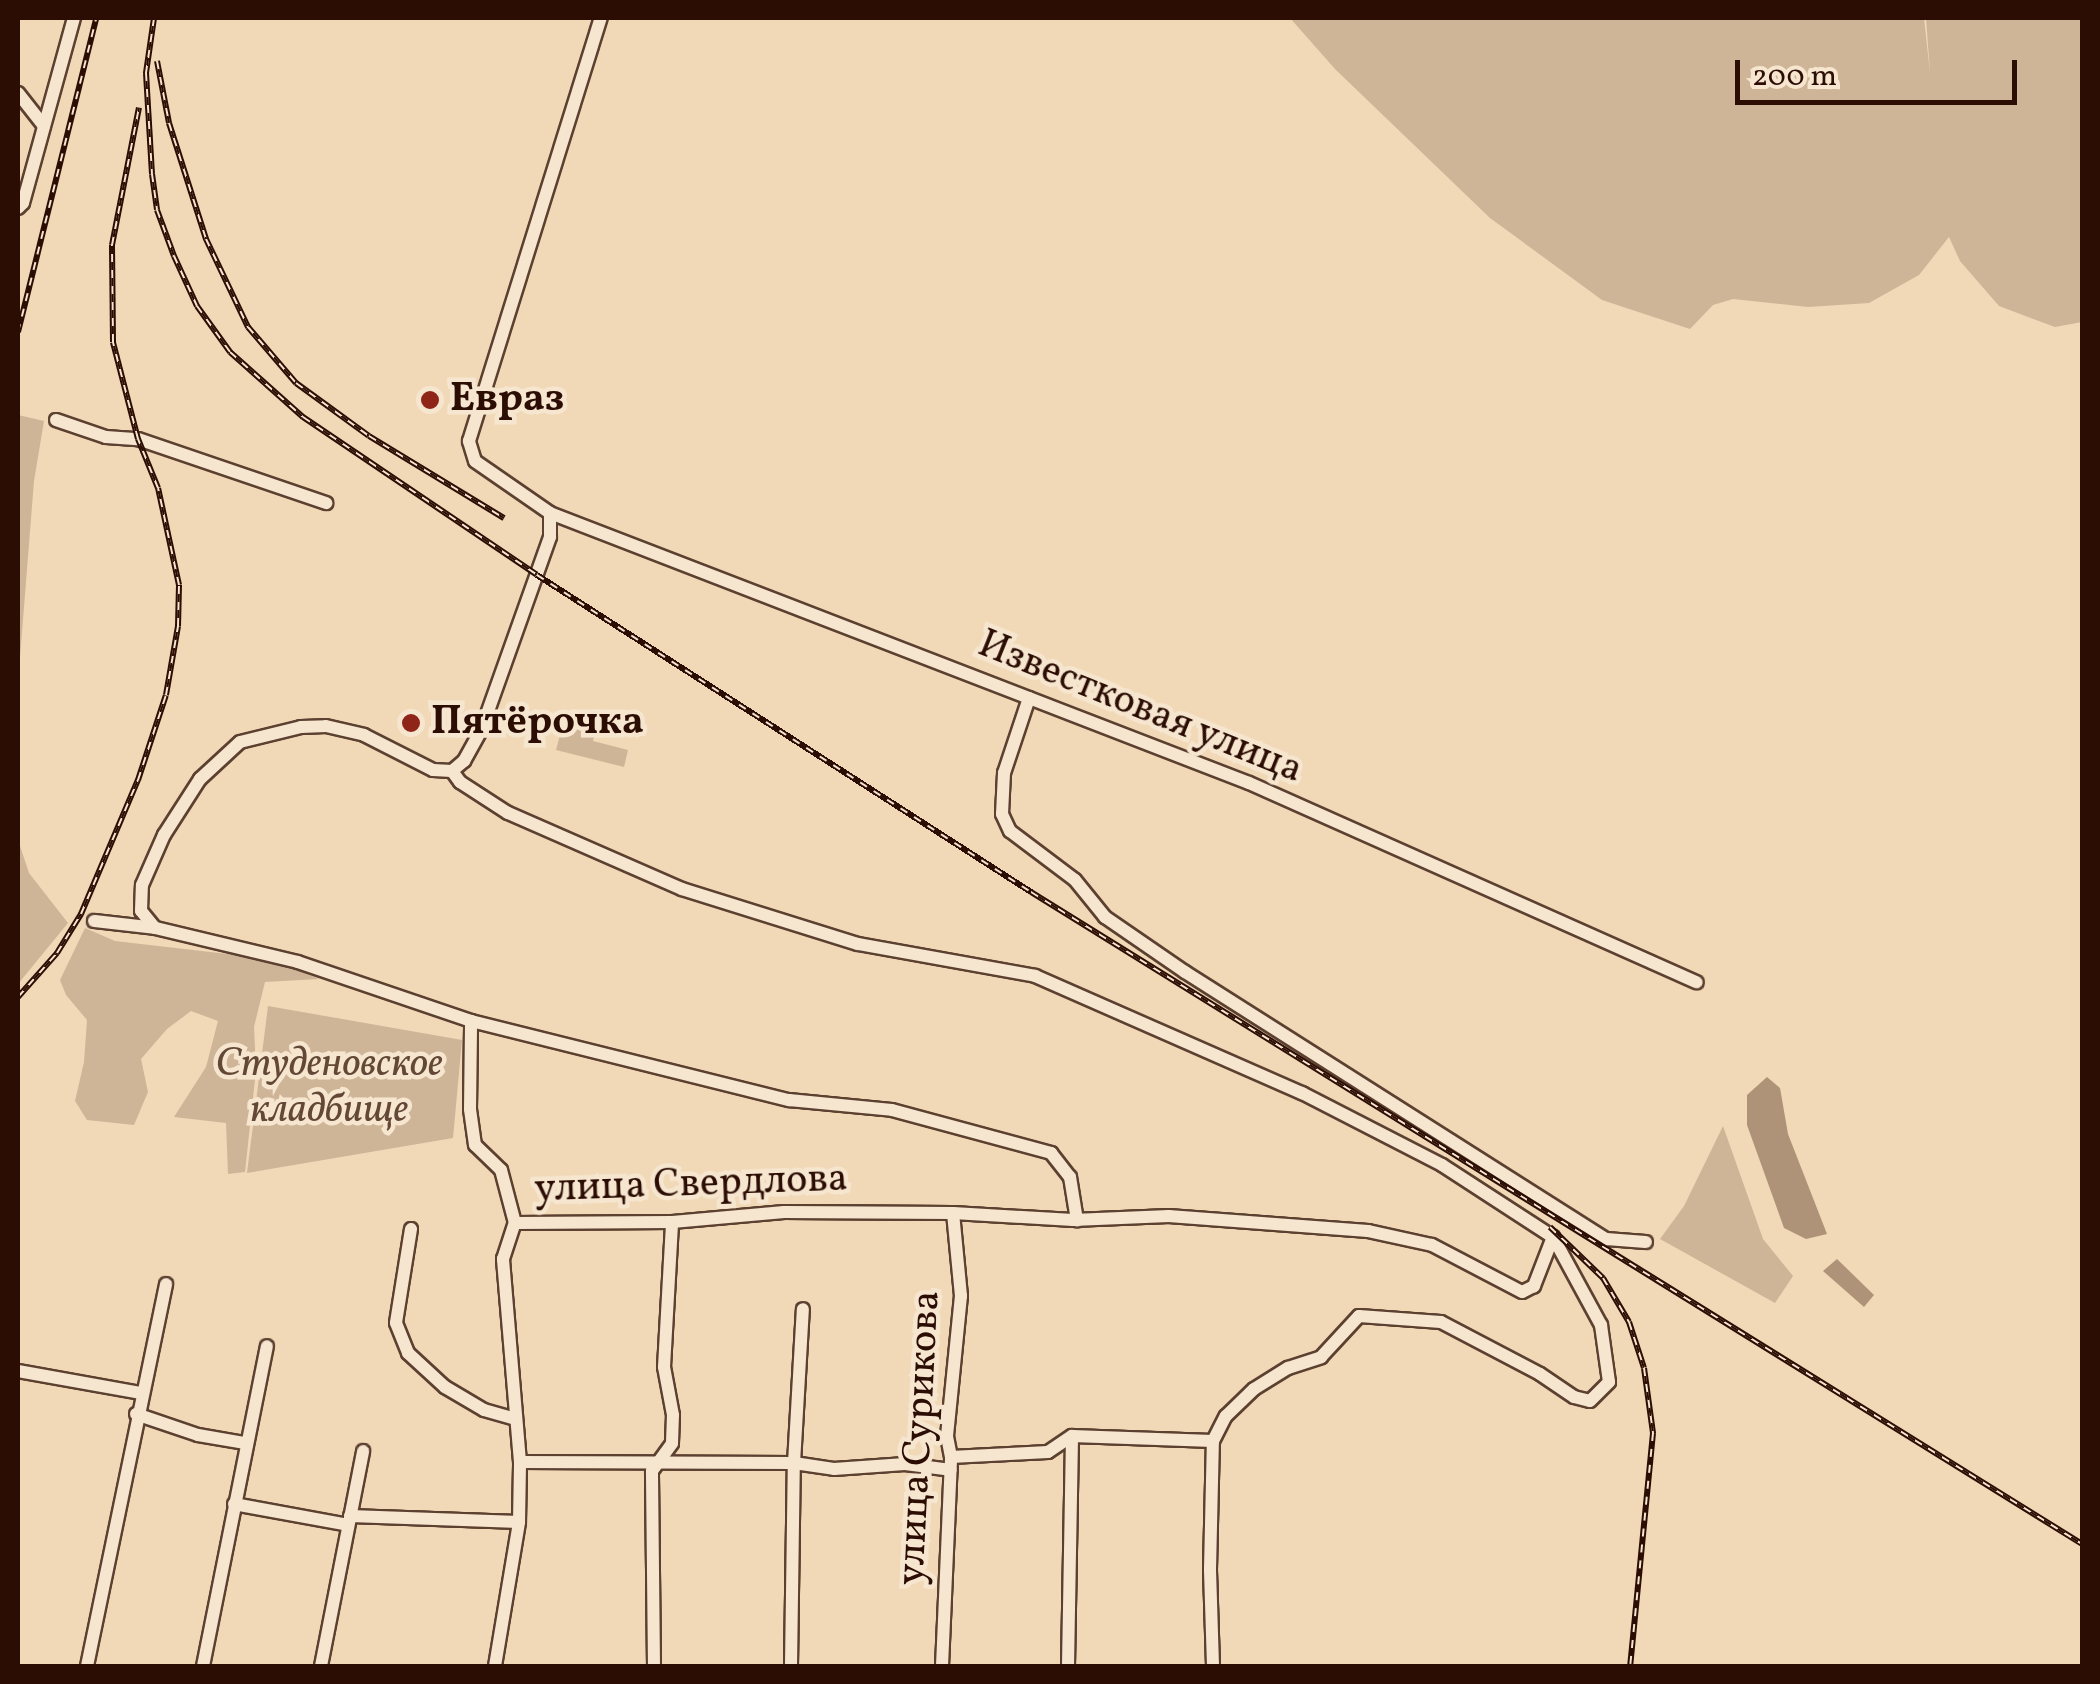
<!DOCTYPE html>
<html>
<head>
<meta charset="utf-8">
<style>
  body { margin:0 }
  #map { position:relative; width:2100px; height:1684px; overflow:hidden; background:#f1d8b6; font-family:Vollkorn,serif }
  div>[style] { position:absolute }
  .green>* { inset:0; background:#cfb598 }
  .water>* { inset:0; background:#ae9379 }
  .roads { filter:drop-shadow(2px 0 #5c4030) drop-shadow(-2px 0 #5c4030) drop-shadow(0 2px #5c4030) drop-shadow(0 -2px #5c4030) }
  .minor>* { height:12px; margin:-6px; padding:0 6px; transform-origin:6px; border-radius:6px; background:#f6e6d0 }
  .rail>* { height:6px; margin-top:-3px; transform-origin:0; background:repeating-linear-gradient(90deg,#f6e6d0 0 8px,#2b0d03 0 16px); box-sizing:border-box; border-block:2px solid #2b0d03 }
  .dots>* { width:28px; height:28px; translate:-50% -50%; box-sizing:border-box; border:5px solid #f6e6d0; border-radius:50% }
  span { translate:-50% -50%; white-space:nowrap; text-align:center; line-height:1.15; -webkit-text-stroke:9px #f6e6d0; paint-order:stroke }
  .poi-label { font-size:40px; color:#2b0d03; font-weight:700 }
  .left { translate:0 -50%; text-align:left }
  .street-label { font-size:40px; color:#2b0d03 }
  .park-label { font-size:40px; color:#644837; font-style:italic }
  .frame { position:absolute; inset:0; border:20px solid #2b0d03; pointer-events:none }
  .scale { position:absolute; left:1735px; top:60px; width:282px; height:45px; box-sizing:border-box; border:5px solid #2b0d03; border-top:0; padding-left:12px; font-size:30px; line-height:35px; white-space:nowrap; color:#2b0d03; -webkit-text-stroke:8px #f6e6d0; paint-order:stroke }
</style>
</head>
<body>
<div id="map">
  <div class="green">
    <div style="clip-path:polygon(1290px 18px,1924px 18px,1930px 73px,1926px 18px,2082px 18px,2082px 322px,2055px 327px,1999px 306px,1960px 261px,1949px 237px,1919px 275px,1869px 303px,1808px 307px,1733px 299px,1713px 305px,1690px 329px,1602px 300px,1490px 218px,1335px 69px)"></div>
    <div style="clip-path:polygon(18px 415px,44px 421px,34px 481px,18px 683px)"></div>
    <div style="clip-path:polygon(565px 716px,597px 724px,593px 741px,628px 750px,624px 767px,556px 750px)"></div>
    <div style="clip-path:polygon(18px 840px,29px 873px,68px 923px,18px 984px)"></div>
    <div style="clip-path:polygon(85px 928px,115px 941px,270px 959px,319px 979px,265px 982px,254px 1027px,256px 1070px,245px 1172px,228px 1174px,226px 1123px,174px 1117px,206px 1067px,218px 1021px,191px 1011px,167px 1029px,141px 1059px,148px 1092px,134px 1125px,87px 1120px,75px 1101px,84px 1062px,87px 1020px,66px 995px,60px 980px)"></div>
    <div style="clip-path:polygon(268px 1006px,462px 1040px,453px 1138px,247px 1173px)"></div>
    <div style="clip-path:polygon(1723px 1126px,1763px 1239px,1793px 1276px,1775px 1303px,1660px 1239px,1684px 1206px)"></div>
  </div>
  <div class="water">
    <div style="clip-path:polygon(1767px 1077px,1780px 1088px,1788px 1134px,1827px 1234px,1806px 1239px,1784px 1228px,1747px 1125px,1747px 1095px)"></div>
    <div style="clip-path:polygon(1837px 1259px,1874px 1295px,1864px 1307px,1823px 1271px)"></div>
  </div>
  <div class="roads">
    <div class="minor">
      <div style="left:18px;top:93px;width:42px;rotate:51.8deg"></div>
      <div style="left:18px;top:208px;width:7px;rotate:-45deg"></div>
      <div style="left:23px;top:203px;width:192px;rotate:-74.6deg"></div>
      <div style="left:56px;top:420px;width:53px;rotate:18.8deg"></div>
      <div style="left:106px;top:437px;width:32px;rotate:4deg"></div>
      <div style="left:138px;top:439px;width:199px;rotate:18.8deg"></div>
      <div style="left:550px;top:513px;width:749px;rotate:21.12deg"></div>
      <div style="left:1249px;top:783px;width:490px;rotate:24deg"></div>
      <div style="left:1029px;top:698px;width:79px;rotate:108.4deg"></div>
      <div style="left:1004px;top:773px;width:41px;rotate:92.8deg"></div>
      <div style="left:1002px;top:814px;width:19px;rotate:65deg"></div>
      <div style="left:1010px;top:831px;width:81px;rotate:37deg"></div>
      <div style="left:1075px;top:880px;width:48px;rotate:51deg"></div>
      <div style="left:1105px;top:917px;width:97px;rotate:34.5deg"></div>
      <div style="left:1185px;top:972px;width:499px;rotate:32.4deg"></div>
      <div style="left:1606px;top:1239px;width:40px;rotate:4.3deg"></div>
      <div style="left:452px;top:771px;width:14px;rotate:54deg"></div>
      <div style="left:460px;top:782px;width:57px;rotate:32.9deg"></div>
      <div style="left:508px;top:813px;width:190px;rotate:23.6deg"></div>
      <div style="left:682px;top:889px;width:184px;rotate:17.4deg"></div>
      <div style="left:858px;top:944px;width:180px;rotate:10.2deg"></div>
      <div style="left:1035px;top:976px;width:292px;rotate:23.7deg"></div>
      <div style="left:1302px;top:1093px;width:157px;rotate:27.2deg"></div>
      <div style="left:1442px;top:1165px;width:132px;rotate:33deg"></div>
      <div style="left:1553px;top:1237px;width:53px;rotate:111.2deg"></div>
      <div style="left:1534px;top:1286px;width:13px;rotate:153deg"></div>
      <div style="left:1522px;top:1292px;width:102px;rotate:-152.4deg"></div>
      <div style="left:1432px;top:1245px;width:66px;rotate:-167.7deg"></div>
      <div style="left:1368px;top:1231px;width:200px;rotate:-175.7deg"></div>
      <div style="left:1169px;top:1216px;width:96px;rotate:177.6deg"></div>
      <div style="left:1073px;top:1220px;width:120px;rotate:-176.7deg"></div>
      <div style="left:953px;top:1213px;width:169px;rotate:-179.7deg"></div>
      <div style="left:784px;top:1212px;width:112px;rotate:174.9deg"></div>
      <div style="left:672px;top:1222px;width:157px;rotate:179.6deg"></div>
      <div style="left:94px;top:921px;width:61px;rotate:6.5deg"></div>
      <div style="left:471px;top:1021px;width:328px;rotate:14deg"></div>
      <div style="left:789px;top:1100px;width:103px;rotate:5.5deg"></div>
      <div style="left:892px;top:1110px;width:165px;rotate:15.1deg"></div>
      <div style="left:1051px;top:1153px;width:31px;rotate:52deg"></div>
      <div style="left:1070px;top:1177px;width:44px;rotate:80.8deg"></div>
      <div style="left:515px;top:1223px;width:55px;rotate:-104.8deg"></div>
      <div style="left:501px;top:1170px;width:36px;rotate:-136deg"></div>
      <div style="left:475px;top:1145px;width:36px;rotate:-98deg"></div>
      <div style="left:470px;top:1109px;width:88px;rotate:-89.3deg"></div>
      <div style="left:471px;top:1021px;width:183px;rotate:-161.2deg"></div>
      <div style="left:298px;top:962px;width:147px;rotate:-166.6deg"></div>
      <div style="left:155px;top:928px;width:22px;rotate:-129deg"></div>
      <div style="left:141px;top:911px;width:26px;rotate:-88deg"></div>
      <div style="left:142px;top:885px;width:55px;rotate:-66.3deg"></div>
      <div style="left:164px;top:835px;width:67px;rotate:-57.3deg"></div>
      <div style="left:200px;top:779px;width:54px;rotate:-42.8deg"></div>
      <div style="left:240px;top:742px;width:63px;rotate:-13.8deg"></div>
      <div style="left:301px;top:727px;width:25px;rotate:-2deg"></div>
      <div style="left:326px;top:726px;width:39px;rotate:13deg"></div>
      <div style="left:364px;top:735px;width:77px;rotate:26.9deg"></div>
      <div style="left:433px;top:770px;width:19px;rotate:3deg"></div>
      <div style="left:452px;top:771px;width:16px;rotate:-40deg"></div>
      <div style="left:464px;top:761px;width:38px;rotate:-61deg"></div>
      <div style="left:482px;top:728px;width:203px;rotate:-70.4deg"></div>
      <div style="left:550px;top:537px;width:24px;rotate:-90deg"></div>
      <div style="left:550px;top:513px;width:91px;rotate:-145.3deg"></div>
      <div style="left:475px;top:461px;width:21px;rotate:-107deg"></div>
      <div style="left:469px;top:441px;width:443px;rotate:-72.7deg"></div>
      <div style="left:411px;top:1229px;width:95px;rotate:99.1deg"></div>
      <div style="left:396px;top:1323px;width:32px;rotate:68deg"></div>
      <div style="left:408px;top:1353px;width:50px;rotate:42.6deg"></div>
      <div style="left:445px;top:1387px;width:45px;rotate:30.5deg"></div>
      <div style="left:484px;top:1410px;width:33px;rotate:16deg"></div>
      <div style="left:18px;top:1371px;width:124px;rotate:10.2deg"></div>
      <div style="left:136px;top:1414px;width:65px;rotate:18.7deg"></div>
      <div style="left:198px;top:1435px;width:48px;rotate:9.7deg"></div>
      <div style="left:951px;top:1457px;width:97px;rotate:-3deg"></div>
      <div style="left:1048px;top:1452px;width:29px;rotate:-34deg"></div>
      <div style="left:1072px;top:1436px;width:141px;rotate:2deg"></div>
      <div style="left:520px;top:1462px;width:274px;rotate:0.2deg"></div>
      <div style="left:794px;top:1463px;width:40px;rotate:8.5deg"></div>
      <div style="left:834px;top:1469px;width:71px;rotate:-4deg"></div>
      <div style="left:905px;top:1464px;width:46px;rotate:7.4deg"></div>
      <div style="left:234px;top:1504px;width:116px;rotate:10.4deg"></div>
      <div style="left:350px;top:1516px;width:169px;rotate:2deg"></div>
      <div style="left:87px;top:1666px;width:390px;rotate:-78.3deg"></div>
      <div style="left:203px;top:1666px;width:326px;rotate:-78.7deg"></div>
      <div style="left:321px;top:1666px;width:219px;rotate:-78.9deg"></div>
      <div style="left:495px;top:1666px;width:146px;rotate:-80.5deg"></div>
      <div style="left:519px;top:1522px;width:60px;rotate:-89deg"></div>
      <div style="left:520px;top:1462px;width:204px;rotate:-94.8deg"></div>
      <div style="left:503px;top:1259px;width:38px;rotate:-72deg"></div>
      <div style="left:654px;top:1666px;width:195px;rotate:-90.6deg"></div>
      <div style="left:652px;top:1471px;width:34px;rotate:-54deg"></div>
      <div style="left:672px;top:1443px;width:28px;rotate:-88deg"></div>
      <div style="left:673px;top:1415px;width:49px;rotate:-100.6deg"></div>
      <div style="left:664px;top:1367px;width:145px;rotate:-86.8deg"></div>
      <div style="left:791px;top:1666px;width:203px;rotate:-89.2deg"></div>
      <div style="left:794px;top:1463px;width:154px;rotate:-86.7deg"></div>
      <div style="left:942px;top:1666px;width:209px;rotate:-87.5deg"></div>
      <div style="left:951px;top:1457px;width:21px;rotate:-101deg"></div>
      <div style="left:947px;top:1436px;width:141px;rotate:-84.3deg"></div>
      <div style="left:961px;top:1296px;width:83px;rotate:-95.5deg"></div>
      <div style="left:1068px;top:1666px;width:230px;rotate:-89deg"></div>
      <div style="left:1213px;top:1666px;width:97px;rotate:-91.8deg"></div>
      <div style="left:1210px;top:1569px;width:128px;rotate:-88.7deg"></div>
      <div style="left:1213px;top:1441px;width:28px;rotate:-63deg"></div>
      <div style="left:1226px;top:1416px;width:39px;rotate:-44deg"></div>
      <div style="left:1254px;top:1389px;width:40px;rotate:-32deg"></div>
      <div style="left:1288px;top:1368px;width:35px;rotate:-18deg"></div>
      <div style="left:1321px;top:1357px;width:56px;rotate:-47.2deg"></div>
      <div style="left:1359px;top:1316px;width:82px;rotate:4.2deg"></div>
      <div style="left:1441px;top:1322px;width:112px;rotate:27.7deg"></div>
      <div style="left:1540px;top:1374px;width:41px;rotate:34.1deg"></div>
      <div style="left:1574px;top:1397px;width:16px;rotate:14deg"></div>
      <div style="left:1590px;top:1401px;width:27px;rotate:-45deg"></div>
      <div style="left:1609px;top:1382px;width:58px;rotate:-98deg"></div>
      <div style="left:1601px;top:1325px;width:100px;rotate:-118.6deg"></div>
    </div>
  </div>
  <div class="rail">
    <div style="left:154px;top:18px;width:56px;rotate:98.3deg"></div>
    <div style="left:146px;top:73px;width:101px;rotate:86.6deg"></div>
    <div style="left:152px;top:174px;width:36px;rotate:82deg"></div>
    <div style="left:157px;top:210px;width:49px;rotate:69.7deg"></div>
    <div style="left:174px;top:256px;width:55px;rotate:65.3deg"></div>
    <div style="left:197px;top:306px;width:57px;rotate:54.3deg"></div>
    <div style="left:230px;top:352px;width:98px;rotate:41.7deg"></div>
    <div style="left:303px;top:417px;width:282px;rotate:34deg"></div>
    <div style="left:537px;top:575px;width:587px;rotate:32.69deg"></div>
    <div style="left:1031px;top:892px;width:1237px;rotate:31.81deg"></div>
    <div style="left:157px;top:61px;width:63px;rotate:79deg"></div>
    <div style="left:169px;top:123px;width:122px;rotate:72.3deg"></div>
    <div style="left:206px;top:239px;width:98px;rotate:64.5deg"></div>
    <div style="left:248px;top:327px;width:74px;rotate:49.4deg"></div>
    <div style="left:296px;top:383px;width:90px;rotate:36deg"></div>
    <div style="left:369px;top:436px;width:158px;rotate:31.3deg"></div>
    <div style="left:18px;top:332px;width:324px;rotate:-76deg"></div>
    <div style="left:18px;top:997px;width:59px;rotate:-48.4deg"></div>
    <div style="left:57px;top:953px;width:46px;rotate:-58.4deg"></div>
    <div style="left:81px;top:914px;width:146px;rotate:-67deg"></div>
    <div style="left:138px;top:780px;width:89px;rotate:-71.8deg"></div>
    <div style="left:166px;top:695px;width:70px;rotate:-80.1deg"></div>
    <div style="left:178px;top:626px;width:41px;rotate:-88.6deg"></div>
    <div style="left:179px;top:585px;width:99px;rotate:-102.2deg"></div>
    <div style="left:158px;top:488px;width:53px;rotate:-112.2deg"></div>
    <div style="left:138px;top:439px;width:100px;rotate:-104.5deg"></div>
    <div style="left:113px;top:342px;width:97px;rotate:-90.6deg"></div>
    <div style="left:112px;top:245px;width:140px;rotate:-78.9deg"></div>
    <div style="left:1550px;top:1227px;width:74px;rotate:43.9deg"></div>
    <div style="left:1603px;top:1278px;width:51px;rotate:59.4deg"></div>
    <div style="left:1629px;top:1322px;width:48px;rotate:71.9deg"></div>
    <div style="left:1644px;top:1368px;width:66px;rotate:82.1deg"></div>
    <div style="left:1653px;top:1433px;width:234px;rotate:95.6deg"></div>
  </div>
  <div class="dots">
    <div style="left:430px;top:400px;background:#8f2418"></div>
    <div style="left:411px;top:723px;background:#8f2418"></div>
  </div>
  <div class="poi-label">
    <span class="left" style="left:450px;top:400px">Евраз</span>
    <span class="left" style="left:431px;top:723px">Пятёрочка</span>
  </div>
  <div class="street-label">
    <span style="left:1140px;top:708px;rotate:22deg">Известковая улица</span>
    <span style="left:691px;top:1185px;rotate:-2deg">улица Свердлова</span>
    <span style="left:920px;top:1438px;rotate:-87deg">улица Сурикова</span>
  </div>
  <div class="park-label">
    <span style="left:329px;top:1088px">Студеновское<br>кладбище</span>
  </div>
  <div class="frame"></div>
  <div class="scale">200 m</div>
</div>
</body>
</html>
